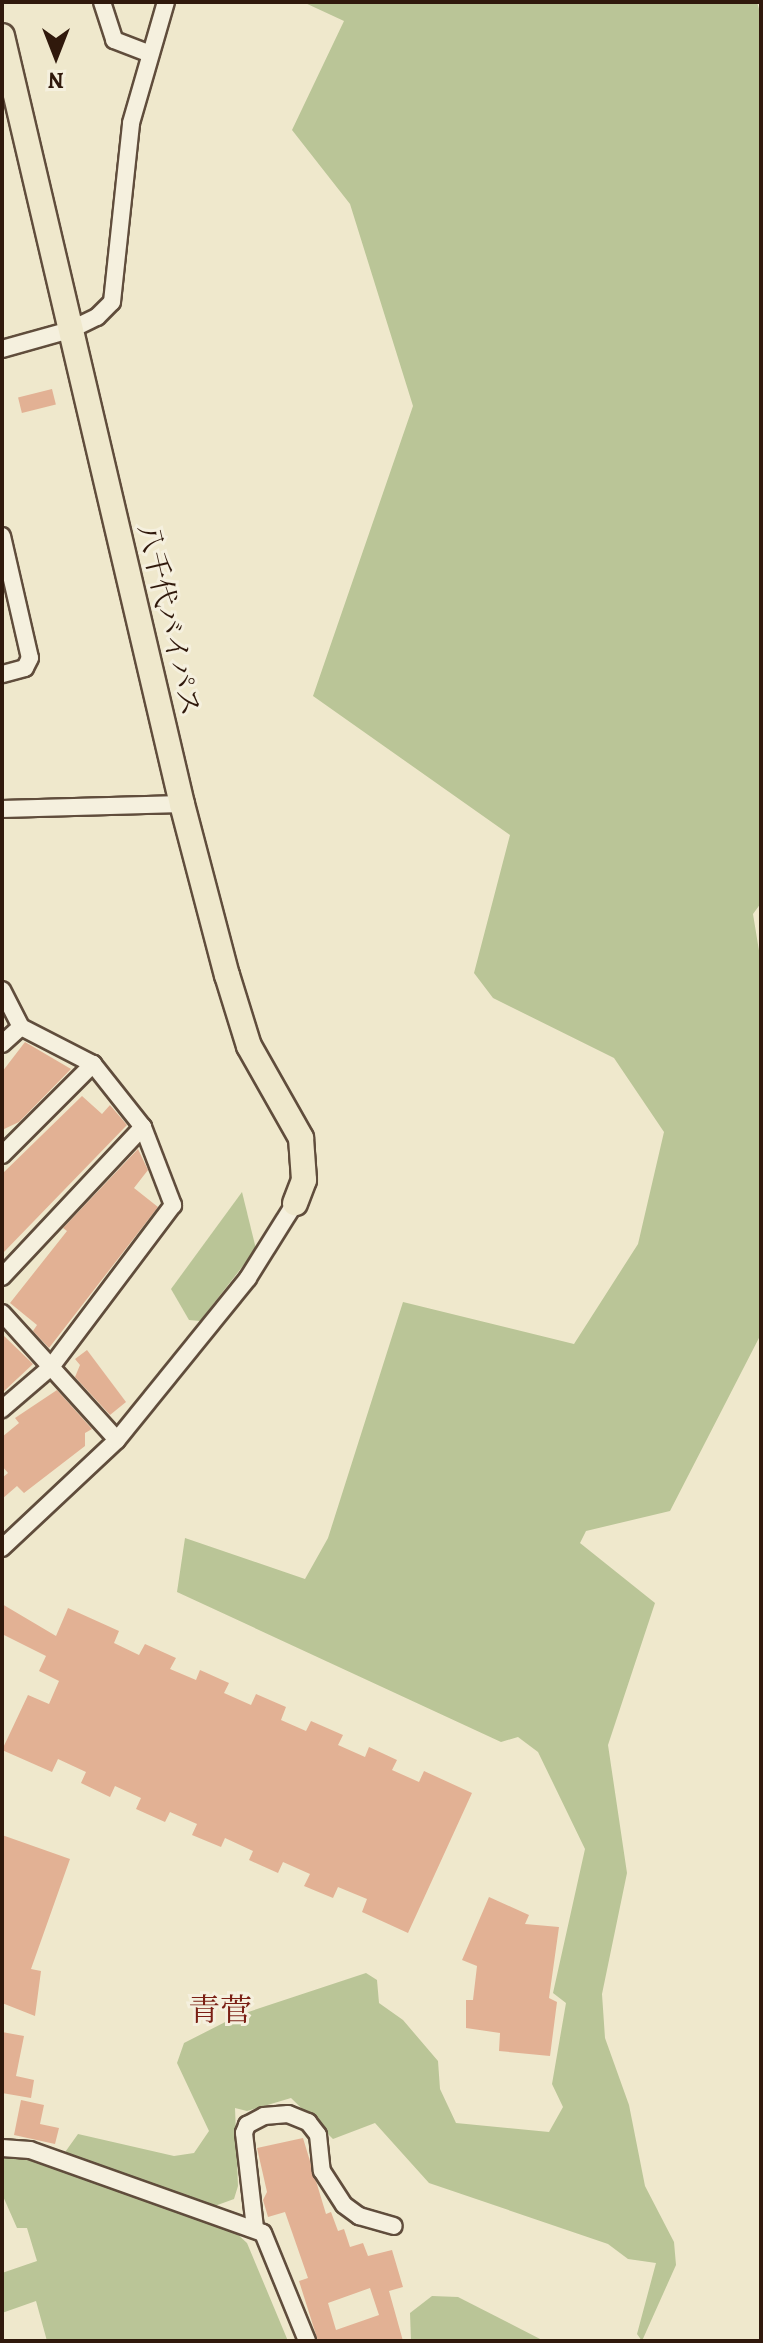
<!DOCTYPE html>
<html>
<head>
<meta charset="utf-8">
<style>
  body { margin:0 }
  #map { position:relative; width:763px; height:2343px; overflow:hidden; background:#efe8cc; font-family:Alegreya,"Noto Serif JP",serif }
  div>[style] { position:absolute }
  .green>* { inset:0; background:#bac597 }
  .building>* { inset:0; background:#e2b194; transform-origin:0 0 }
  .roads { filter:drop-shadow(2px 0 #604d3c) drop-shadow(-2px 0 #604d3c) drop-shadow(0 2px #604d3c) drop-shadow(0 -2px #604d3c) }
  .minor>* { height:16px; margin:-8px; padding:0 8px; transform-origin:8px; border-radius:8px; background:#f5f0de }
  .highway>* { height:24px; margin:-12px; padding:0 12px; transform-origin:12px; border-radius:12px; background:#efe8cc }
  span { translate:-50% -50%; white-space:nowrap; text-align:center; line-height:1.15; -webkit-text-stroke:6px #f5f0de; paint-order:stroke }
  .street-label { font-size:28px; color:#30190c }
  .quarter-label { font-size:32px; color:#7a1f14 }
  .frame { position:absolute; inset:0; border:4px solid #30190c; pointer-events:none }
  .north { position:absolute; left:16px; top:16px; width:80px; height:80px; -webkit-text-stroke:6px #f5f0de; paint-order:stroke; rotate:180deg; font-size:22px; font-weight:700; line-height:32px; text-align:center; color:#30190c }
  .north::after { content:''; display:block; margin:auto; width:28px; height:36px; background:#30190c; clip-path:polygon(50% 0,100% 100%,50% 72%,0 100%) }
</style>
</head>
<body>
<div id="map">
  <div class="green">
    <div style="clip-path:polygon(303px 2px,757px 2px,761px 16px,761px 903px,753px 914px,761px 963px,761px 1334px,670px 1511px,586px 1531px,580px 1543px,655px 1603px,608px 1745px,627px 1873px,602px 1994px,605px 2038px,629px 2105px,645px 2186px,674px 2242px,676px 2265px,642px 2341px,637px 2334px,656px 2263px,628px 2259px,608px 2244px,429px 2183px,375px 2123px,333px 2139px,291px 2098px,247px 2111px,235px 2108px,238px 2186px,234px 2199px,212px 2207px,63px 2155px,78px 2134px,174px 2156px,194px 2153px,209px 2131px,177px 2063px,184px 2043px,239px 2015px,366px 1973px,377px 1980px,379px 2003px,403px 2020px,438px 2061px,440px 2089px,456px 2123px,549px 2132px,563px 2107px,552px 2084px,566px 2003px,553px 1993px,585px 1849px,538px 1752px,518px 1737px,501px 1742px,177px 1592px,185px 1538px,305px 1579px,328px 1538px,403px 1302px,574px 1344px,638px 1244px,664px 1132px,614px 1058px,493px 998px,474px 973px,510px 835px,313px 696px,413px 406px,350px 204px,292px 130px,344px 21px)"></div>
    <div style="clip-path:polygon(242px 1192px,256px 1249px,200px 1321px,189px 1320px,171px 1289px)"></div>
    <div style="clip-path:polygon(2px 2154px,27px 2157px,234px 2231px,247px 2243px,288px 2341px,47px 2341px,36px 2301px,2px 2313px,2px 2273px,37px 2261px,27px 2228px,17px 2228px,2px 2194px)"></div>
    <div style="clip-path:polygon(432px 2296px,458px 2297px,544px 2341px,411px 2341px,410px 2313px)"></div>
  </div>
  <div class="building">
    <div style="left:52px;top:389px;width:16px;height:35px;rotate:76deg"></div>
    <div style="clip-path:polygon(25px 1042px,71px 1069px,19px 1122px,2px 1130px,2px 1072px)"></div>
    <div style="clip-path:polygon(82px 1096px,102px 1114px,110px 1105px,127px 1125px,2px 1254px,2px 1174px)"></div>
    <div style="clip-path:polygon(138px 1149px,148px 1170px,134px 1188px,158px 1207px,49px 1348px,33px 1331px,37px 1325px,10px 1303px,67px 1231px,63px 1228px)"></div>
    <div style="clip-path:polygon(2px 1334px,33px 1364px,2px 1393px)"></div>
    <div style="clip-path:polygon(87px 1350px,126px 1402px,110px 1415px,75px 1377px,80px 1365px,75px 1359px)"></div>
    <div style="clip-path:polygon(57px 1390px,92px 1429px,85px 1433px,85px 1446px,24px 1493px,17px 1486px,2px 1499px,2px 1478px,8px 1473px,2px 1466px,2px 1437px,19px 1423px,15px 1418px)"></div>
    <div style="clip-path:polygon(2px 1604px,56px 1636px,68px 1608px,119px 1631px,114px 1643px,139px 1655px,145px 1644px,176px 1658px,170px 1669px,196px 1680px,200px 1670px,229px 1683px,224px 1693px,251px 1705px,256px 1694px,286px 1707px,281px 1720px,306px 1731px,311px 1721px,343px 1735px,338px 1745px,365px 1757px,369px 1747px,397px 1760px,392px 1770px,419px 1782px,424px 1771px,472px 1793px,408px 1933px,362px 1912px,367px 1899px,338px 1887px,333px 1898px,304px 1886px,310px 1874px,283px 1862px,278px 1873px,249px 1860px,253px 1851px,225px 1838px,221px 1847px,192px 1835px,197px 1824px,170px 1812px,165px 1822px,136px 1809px,141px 1798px,115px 1786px,110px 1797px,81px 1783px,86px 1772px,58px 1759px,52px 1772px,2px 1750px,28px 1695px,49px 1704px,59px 1681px,39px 1671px,46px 1656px,2px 1634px)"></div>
    <div style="clip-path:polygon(2px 1835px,70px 1859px,31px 1969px,41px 1971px,35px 2016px,2px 2003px)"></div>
    <div style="clip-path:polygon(489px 1897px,529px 1915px,525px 1924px,559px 1927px,549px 1998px,557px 2002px,550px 2056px,499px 2051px,500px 2033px,466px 2028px,466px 2000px,473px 2000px,477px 1966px,462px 1960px)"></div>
    <div style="clip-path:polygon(2px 2032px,24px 2036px,16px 2076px,34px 2080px,31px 2098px,2px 2093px)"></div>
    <div style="clip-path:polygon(21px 2100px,44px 2105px,40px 2124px,59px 2128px,55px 2144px,14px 2135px)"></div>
    <div style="clip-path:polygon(evenodd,303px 2138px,326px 2214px,331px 2212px,338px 2231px,344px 2229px,350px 2247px,363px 2243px,368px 2256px,392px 2250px,403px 2287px,389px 2291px,403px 2341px,318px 2341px,299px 2281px,308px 2278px,285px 2212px,268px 2217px,263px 2200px,267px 2192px,257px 2148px,303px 2138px,370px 2288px,379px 2315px,336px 2330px,328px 2303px,370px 2288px)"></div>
  </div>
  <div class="roads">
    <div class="minor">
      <div style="left:102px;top:2px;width:40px;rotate:72deg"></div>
      <div style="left:114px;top:40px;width:39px;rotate:21deg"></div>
      <div style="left:2px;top:349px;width:71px;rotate:-15.6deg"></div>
      <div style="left:70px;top:330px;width:30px;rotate:-26deg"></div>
      <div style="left:97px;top:317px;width:21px;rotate:-45deg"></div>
      <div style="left:112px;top:302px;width:180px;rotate:-83.9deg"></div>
      <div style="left:131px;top:123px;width:126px;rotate:-73.9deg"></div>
      <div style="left:2px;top:536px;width:125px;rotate:77.1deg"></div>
      <div style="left:30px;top:658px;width:11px;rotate:117deg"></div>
      <div style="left:25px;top:668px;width:24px;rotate:165deg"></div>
      <div style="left:2px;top:809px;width:180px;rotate:-1.6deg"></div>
      <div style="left:2px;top:990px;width:42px;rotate:62.8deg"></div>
      <div style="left:21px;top:1027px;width:81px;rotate:27.2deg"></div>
      <div style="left:93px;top:1064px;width:80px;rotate:51.6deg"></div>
      <div style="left:143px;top:1127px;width:84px;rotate:69deg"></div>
      <div style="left:173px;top:1205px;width:203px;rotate:127deg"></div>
      <div style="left:51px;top:1367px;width:65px;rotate:139.4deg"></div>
      <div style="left:2px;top:1044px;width:25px;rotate:-42deg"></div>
      <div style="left:2px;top:1155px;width:129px;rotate:-45deg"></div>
      <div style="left:2px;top:1277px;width:206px;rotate:-46.8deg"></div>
      <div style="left:2px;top:1313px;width:171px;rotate:47.8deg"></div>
      <div style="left:2px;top:1548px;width:158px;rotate:-43.2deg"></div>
      <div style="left:117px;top:1440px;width:208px;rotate:-51deg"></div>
      <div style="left:248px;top:1278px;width:89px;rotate:-57.9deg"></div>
      <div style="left:2px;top:2148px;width:28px;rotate:4deg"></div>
      <div style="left:30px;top:2150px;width:247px;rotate:19.6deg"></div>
      <div style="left:263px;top:2233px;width:117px;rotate:67.8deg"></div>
      <div style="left:255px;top:2228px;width:96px;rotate:-96.6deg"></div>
      <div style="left:244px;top:2133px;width:9px;rotate:-69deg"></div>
      <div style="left:247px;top:2125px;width:19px;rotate:-28deg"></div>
      <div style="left:264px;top:2116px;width:24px;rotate:-5deg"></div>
      <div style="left:288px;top:2114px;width:22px;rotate:22deg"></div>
      <div style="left:308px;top:2122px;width:16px;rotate:52deg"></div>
      <div style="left:318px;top:2135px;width:36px;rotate:84deg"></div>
      <div style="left:322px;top:2171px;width:40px;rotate:57.1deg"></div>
      <div style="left:344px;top:2205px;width:19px;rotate:36deg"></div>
      <div style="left:359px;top:2216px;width:36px;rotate:16deg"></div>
    </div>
    <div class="highway">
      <div style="left:2px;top:36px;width:789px;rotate:76.81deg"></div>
      <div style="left:182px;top:804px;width:177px;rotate:75.3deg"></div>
      <div style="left:227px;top:975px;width:74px;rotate:72.8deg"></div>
      <div style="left:249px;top:1046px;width:106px;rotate:60.5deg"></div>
      <div style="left:301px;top:1138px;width:42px;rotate:85.9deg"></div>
      <div style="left:304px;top:1180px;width:25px;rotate:111deg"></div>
    </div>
  </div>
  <div class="street-label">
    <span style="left:169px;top:620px;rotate:77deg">八千代バイパス</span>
  </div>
  <div class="quarter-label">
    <span style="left:220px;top:2010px">青菅</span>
  </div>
  <div class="frame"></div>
  <div class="north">N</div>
</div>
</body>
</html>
